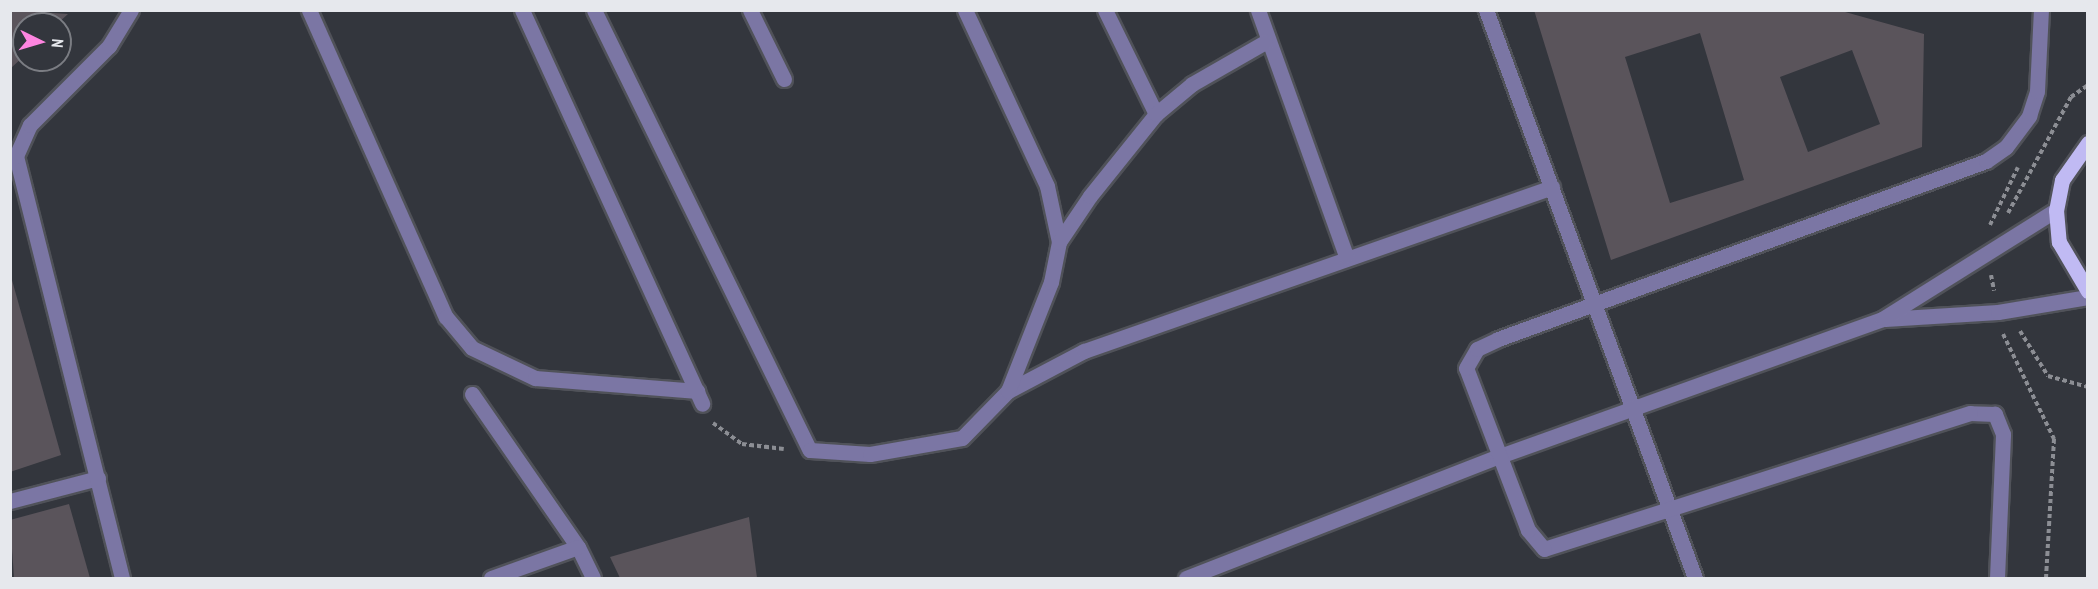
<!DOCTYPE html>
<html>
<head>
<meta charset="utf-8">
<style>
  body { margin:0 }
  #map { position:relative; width:2098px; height:589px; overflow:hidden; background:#33363d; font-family:"PT Sans Narrow",sans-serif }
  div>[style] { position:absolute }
  .building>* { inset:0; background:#5a545b }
  .path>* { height:4px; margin-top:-2px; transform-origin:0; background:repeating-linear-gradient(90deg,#8c8e94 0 4.5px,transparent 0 7.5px) }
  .roads { filter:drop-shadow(2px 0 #505259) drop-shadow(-2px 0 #505259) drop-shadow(0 2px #505259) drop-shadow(0 -2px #505259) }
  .minor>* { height:15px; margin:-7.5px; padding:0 7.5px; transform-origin:7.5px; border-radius:7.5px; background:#7b76a4 }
  .major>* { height:15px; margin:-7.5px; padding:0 7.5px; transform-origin:7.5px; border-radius:7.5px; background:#c0baf3 }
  span { translate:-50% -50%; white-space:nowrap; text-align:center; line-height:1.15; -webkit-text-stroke:4.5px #33363d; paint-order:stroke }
  .frame { position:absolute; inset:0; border:12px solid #e6e8ed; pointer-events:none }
  .north { position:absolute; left:12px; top:12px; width:60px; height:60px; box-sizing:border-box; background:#33363d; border:2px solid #7b7d83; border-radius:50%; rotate:95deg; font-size:16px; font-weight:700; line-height:24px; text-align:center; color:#e6e8ed }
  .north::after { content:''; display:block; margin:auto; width:21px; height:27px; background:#fe85e0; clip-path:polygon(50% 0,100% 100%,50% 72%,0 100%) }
</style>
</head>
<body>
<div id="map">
  <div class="building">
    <div style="clip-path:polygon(10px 10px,68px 14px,57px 24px,24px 24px,24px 56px,10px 69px)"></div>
    <div style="clip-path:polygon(evenodd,1534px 10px,1838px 10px,1924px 34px,1922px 147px,1611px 260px,1534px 10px,1700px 33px,1744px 180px,1670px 203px,1625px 57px,1700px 33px,1534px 10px,1852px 50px,1880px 124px,1808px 152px,1780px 77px,1852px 50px)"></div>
    <div style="clip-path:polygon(10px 273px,61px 455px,10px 472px)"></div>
    <div style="clip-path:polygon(69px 504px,90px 578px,14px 578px,10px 520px)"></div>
    <div style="clip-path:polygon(749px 517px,757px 578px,620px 578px,610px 557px)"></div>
  </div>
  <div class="path">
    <div style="left:2008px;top:213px;width:132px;rotate:-61.5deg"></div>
    <div style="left:2071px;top:97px;width:21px;rotate:-35deg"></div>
    <div style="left:1990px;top:225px;width:64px;rotate:-64.2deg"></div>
    <div style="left:1991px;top:275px;width:16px;rotate:79deg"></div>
    <div style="left:2020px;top:331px;width:53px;rotate:58.1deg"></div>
    <div style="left:2048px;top:376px;width:41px;rotate:15.4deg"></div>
    <div style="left:2003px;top:334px;width:117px;rotate:64.1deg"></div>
    <div style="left:2054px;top:439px;width:139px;rotate:93.3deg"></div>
    <div style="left:713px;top:423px;width:36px;rotate:36deg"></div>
    <div style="left:742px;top:444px;width:42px;rotate:6.8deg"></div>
  </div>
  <div class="roads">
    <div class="minor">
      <div style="left:309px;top:10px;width:336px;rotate:66deg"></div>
      <div style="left:446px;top:317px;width:40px;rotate:50deg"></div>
      <div style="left:472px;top:348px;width:70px;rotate:25.5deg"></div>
      <div style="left:535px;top:378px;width:163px;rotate:4.6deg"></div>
      <div style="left:522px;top:10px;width:433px;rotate:65.4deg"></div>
      <div style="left:594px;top:10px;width:490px;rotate:63.9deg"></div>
      <div style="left:810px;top:450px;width:60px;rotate:3.8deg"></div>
      <div style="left:870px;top:454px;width:93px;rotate:-9.9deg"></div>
      <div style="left:962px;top:438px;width:66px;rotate:-45.6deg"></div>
      <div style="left:1008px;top:391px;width:86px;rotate:-27.8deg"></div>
      <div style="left:1084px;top:351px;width:496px;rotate:-19.3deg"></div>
      <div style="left:750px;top:10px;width:77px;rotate:63.8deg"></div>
      <div style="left:965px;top:10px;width:194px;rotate:65deg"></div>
      <div style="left:1047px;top:186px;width:57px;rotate:77.9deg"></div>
      <div style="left:1105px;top:10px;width:116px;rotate:63.9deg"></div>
      <div style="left:1258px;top:10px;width:261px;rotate:70.3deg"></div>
      <div style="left:1486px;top:10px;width:605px;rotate:69.8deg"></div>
      <div style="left:1885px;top:319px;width:113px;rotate:-3.5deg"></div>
      <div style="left:1998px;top:312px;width:91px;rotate:-9.5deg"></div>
      <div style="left:1008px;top:391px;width:117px;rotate:-68.5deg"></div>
      <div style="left:1051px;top:282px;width:41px;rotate:-78.7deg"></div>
      <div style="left:1059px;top:242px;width:55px;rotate:-56deg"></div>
      <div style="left:1090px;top:196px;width:105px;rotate:-51.2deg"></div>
      <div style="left:1156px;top:114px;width:47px;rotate:-39.8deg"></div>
      <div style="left:1192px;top:84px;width:84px;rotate:-29.9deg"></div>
      <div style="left:472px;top:394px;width:186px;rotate:55.3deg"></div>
      <div style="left:578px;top:547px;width:34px;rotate:64deg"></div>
      <div style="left:10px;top:501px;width:91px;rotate:-14.6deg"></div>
      <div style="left:122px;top:578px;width:435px;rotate:-104.1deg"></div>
      <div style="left:16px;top:156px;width:34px;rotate:-66deg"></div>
      <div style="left:30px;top:125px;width:112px;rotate:-45deg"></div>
      <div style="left:109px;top:46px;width:42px;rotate:-58.6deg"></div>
      <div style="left:491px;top:578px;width:92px;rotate:-19.6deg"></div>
      <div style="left:1186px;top:578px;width:334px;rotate:-21.3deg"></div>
      <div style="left:1497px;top:457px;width:409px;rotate:-19.7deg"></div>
      <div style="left:1882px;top:319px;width:205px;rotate:-32.1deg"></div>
      <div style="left:1997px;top:578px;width:144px;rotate:-87.6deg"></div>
      <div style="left:2003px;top:434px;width:22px;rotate:-112deg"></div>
      <div style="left:1995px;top:414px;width:25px;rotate:-178deg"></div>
      <div style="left:1970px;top:413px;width:447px;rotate:162.3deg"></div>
      <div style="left:1544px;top:549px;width:25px;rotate:-130deg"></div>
      <div style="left:1528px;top:530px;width:173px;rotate:-110.9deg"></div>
      <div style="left:1466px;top:368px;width:22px;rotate:-60deg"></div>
      <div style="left:1477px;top:349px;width:23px;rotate:-25deg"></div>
      <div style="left:1498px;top:339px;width:519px;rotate:-20.04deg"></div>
      <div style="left:1986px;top:161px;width:24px;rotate:-35deg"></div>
      <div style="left:2006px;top:147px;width:39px;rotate:-53deg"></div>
      <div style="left:2029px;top:116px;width:26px;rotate:-72deg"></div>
      <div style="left:2037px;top:91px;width:81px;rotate:-87.2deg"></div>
    </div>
    <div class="major">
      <div style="left:2088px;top:143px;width:45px;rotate:125.1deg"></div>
      <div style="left:2062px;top:180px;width:31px;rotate:101deg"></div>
      <div style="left:2056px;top:210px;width:32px;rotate:85deg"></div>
      <div style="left:2059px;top:242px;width:57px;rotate:59.4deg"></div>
    </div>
  </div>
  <div class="frame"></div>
  <div class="north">N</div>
</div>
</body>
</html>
